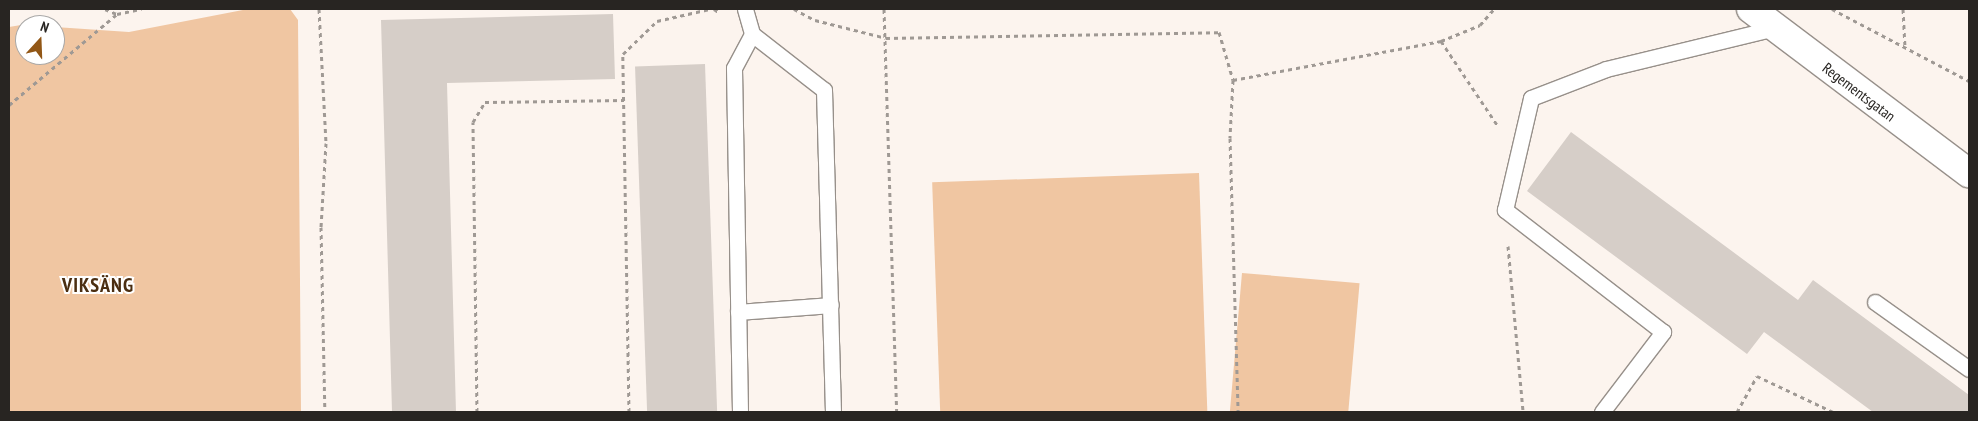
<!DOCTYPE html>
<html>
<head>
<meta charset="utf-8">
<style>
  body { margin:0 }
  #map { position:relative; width:1978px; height:421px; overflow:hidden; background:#fcf4ee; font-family:"PT Sans Narrow",sans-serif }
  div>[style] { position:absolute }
  .green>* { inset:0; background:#f0c6a2; transform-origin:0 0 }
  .building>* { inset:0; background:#d6cec8; transform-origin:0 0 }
  .path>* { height:3px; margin-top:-1.5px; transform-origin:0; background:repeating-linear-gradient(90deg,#9f9994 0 4px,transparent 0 8px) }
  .roads { filter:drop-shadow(1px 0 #97908a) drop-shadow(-1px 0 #97908a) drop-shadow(0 1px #97908a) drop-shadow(0 -1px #97908a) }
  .service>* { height:15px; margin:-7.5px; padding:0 7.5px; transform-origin:7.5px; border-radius:7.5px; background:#fff }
  .minor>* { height:28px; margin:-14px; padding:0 14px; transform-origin:14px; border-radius:14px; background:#fff }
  span { translate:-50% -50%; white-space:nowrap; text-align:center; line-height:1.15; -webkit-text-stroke:4px #fff; paint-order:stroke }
  .street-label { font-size:15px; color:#282522 }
  .district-label { font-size:20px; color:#4b2e11; font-weight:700; letter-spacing:1px }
  .frame { position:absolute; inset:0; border:10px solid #282522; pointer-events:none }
  .north { position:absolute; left:15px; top:15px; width:50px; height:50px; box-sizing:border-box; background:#fff; border:1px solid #a9a8a7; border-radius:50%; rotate:20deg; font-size:14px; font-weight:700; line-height:20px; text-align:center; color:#282522 }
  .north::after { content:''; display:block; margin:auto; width:18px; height:22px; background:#925716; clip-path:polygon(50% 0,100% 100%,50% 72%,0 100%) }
</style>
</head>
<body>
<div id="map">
  <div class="green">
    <div style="clip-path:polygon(248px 9px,290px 9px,298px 20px,301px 412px,9px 412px,9px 27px,21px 25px,27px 25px,25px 55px,55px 55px,55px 27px,129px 32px)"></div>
    <div style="left:1199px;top:173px;width:239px;height:267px;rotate:88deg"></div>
    <div style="left:1242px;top:273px;width:118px;height:139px;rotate:5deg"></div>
  </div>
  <div class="building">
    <div style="clip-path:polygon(613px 14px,615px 79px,447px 83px,456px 412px,392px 412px,381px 20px)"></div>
    <div style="left:705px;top:64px;width:348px;height:70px;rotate:88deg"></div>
    <div style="clip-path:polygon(1571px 132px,1798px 300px,1813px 280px,1969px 395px,1969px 412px,1873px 412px,1764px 332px,1747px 354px,1527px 191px)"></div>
  </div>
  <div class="path">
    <div style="left:105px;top:9px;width:13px;rotate:23deg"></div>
    <div style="left:319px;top:9px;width:134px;rotate:87deg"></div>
    <div style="left:326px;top:143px;width:84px;rotate:93.4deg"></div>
    <div style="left:321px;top:227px;width:185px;rotate:88.8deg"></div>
    <div style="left:714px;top:9px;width:7px;rotate:34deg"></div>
    <div style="left:794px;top:9px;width:24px;rotate:28deg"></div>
    <div style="left:815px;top:20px;width:73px;rotate:14.2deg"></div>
    <div style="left:886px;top:38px;width:333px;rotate:-1deg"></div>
    <div style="left:1219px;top:32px;width:50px;rotate:73.7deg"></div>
    <div style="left:1233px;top:80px;width:58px;rotate:93deg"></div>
    <div style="left:1230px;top:138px;width:274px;rotate:88.3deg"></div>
    <div style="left:884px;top:9px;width:403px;rotate:88.2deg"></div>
    <div style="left:1832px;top:9px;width:155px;rotate:27.7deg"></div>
    <div style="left:1903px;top:9px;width:39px;rotate:87deg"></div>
    <div style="left:1441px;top:41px;width:102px;rotate:56.2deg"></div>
    <div style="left:1233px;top:80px;width:212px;rotate:-10.6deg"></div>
    <div style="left:1441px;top:41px;width:42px;rotate:-22.3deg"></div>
    <div style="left:1480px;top:25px;width:21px;rotate:-49deg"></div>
    <div style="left:9px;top:105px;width:141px;rotate:-40.1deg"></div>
    <div style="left:117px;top:14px;width:25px;rotate:-12deg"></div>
    <div style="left:1508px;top:246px;width:167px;rotate:84.8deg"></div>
    <div style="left:477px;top:412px;width:290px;rotate:-90.8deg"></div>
    <div style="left:473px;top:122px;width:23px;rotate:-59deg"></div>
    <div style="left:485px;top:102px;width:139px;rotate:-0.8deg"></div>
    <div style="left:629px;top:412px;width:358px;rotate:-91deg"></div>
    <div style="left:623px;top:54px;width:47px;rotate:-44.1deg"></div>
    <div style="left:657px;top:21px;width:54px;rotate:-12.8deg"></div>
    <div style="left:1737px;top:412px;width:41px;rotate:-60.9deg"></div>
    <div style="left:1757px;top:376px;width:84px;rotate:25.3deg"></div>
  </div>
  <div class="roads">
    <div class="service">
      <div style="left:745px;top:9px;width:26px;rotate:74deg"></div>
      <div style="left:752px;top:34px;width:91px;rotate:37.9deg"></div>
      <div style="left:824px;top:90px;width:322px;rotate:88.4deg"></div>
      <div style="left:1875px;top:302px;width:115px;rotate:35.5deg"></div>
      <div style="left:738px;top:312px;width:93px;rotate:-4.3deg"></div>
      <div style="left:740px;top:412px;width:344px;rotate:-91deg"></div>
      <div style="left:734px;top:68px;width:38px;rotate:-62deg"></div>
      <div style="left:1602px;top:412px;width:101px;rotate:-52.7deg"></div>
      <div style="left:1663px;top:332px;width:200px;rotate:-142.3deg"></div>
      <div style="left:1505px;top:210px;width:115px;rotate:-76.9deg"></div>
      <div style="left:1531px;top:98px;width:80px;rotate:-21.1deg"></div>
      <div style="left:1606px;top:69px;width:174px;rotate:-13.6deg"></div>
    </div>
    <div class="minor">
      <div style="left:1751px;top:9px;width:273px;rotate:37deg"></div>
    </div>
  </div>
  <div class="street-label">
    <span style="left:1859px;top:92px;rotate:37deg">Regementsgatan</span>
  </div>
  <div class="district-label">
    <span style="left:98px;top:285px">VIKSÄNG</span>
  </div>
  <div class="frame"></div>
  <div class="north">N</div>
</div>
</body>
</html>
